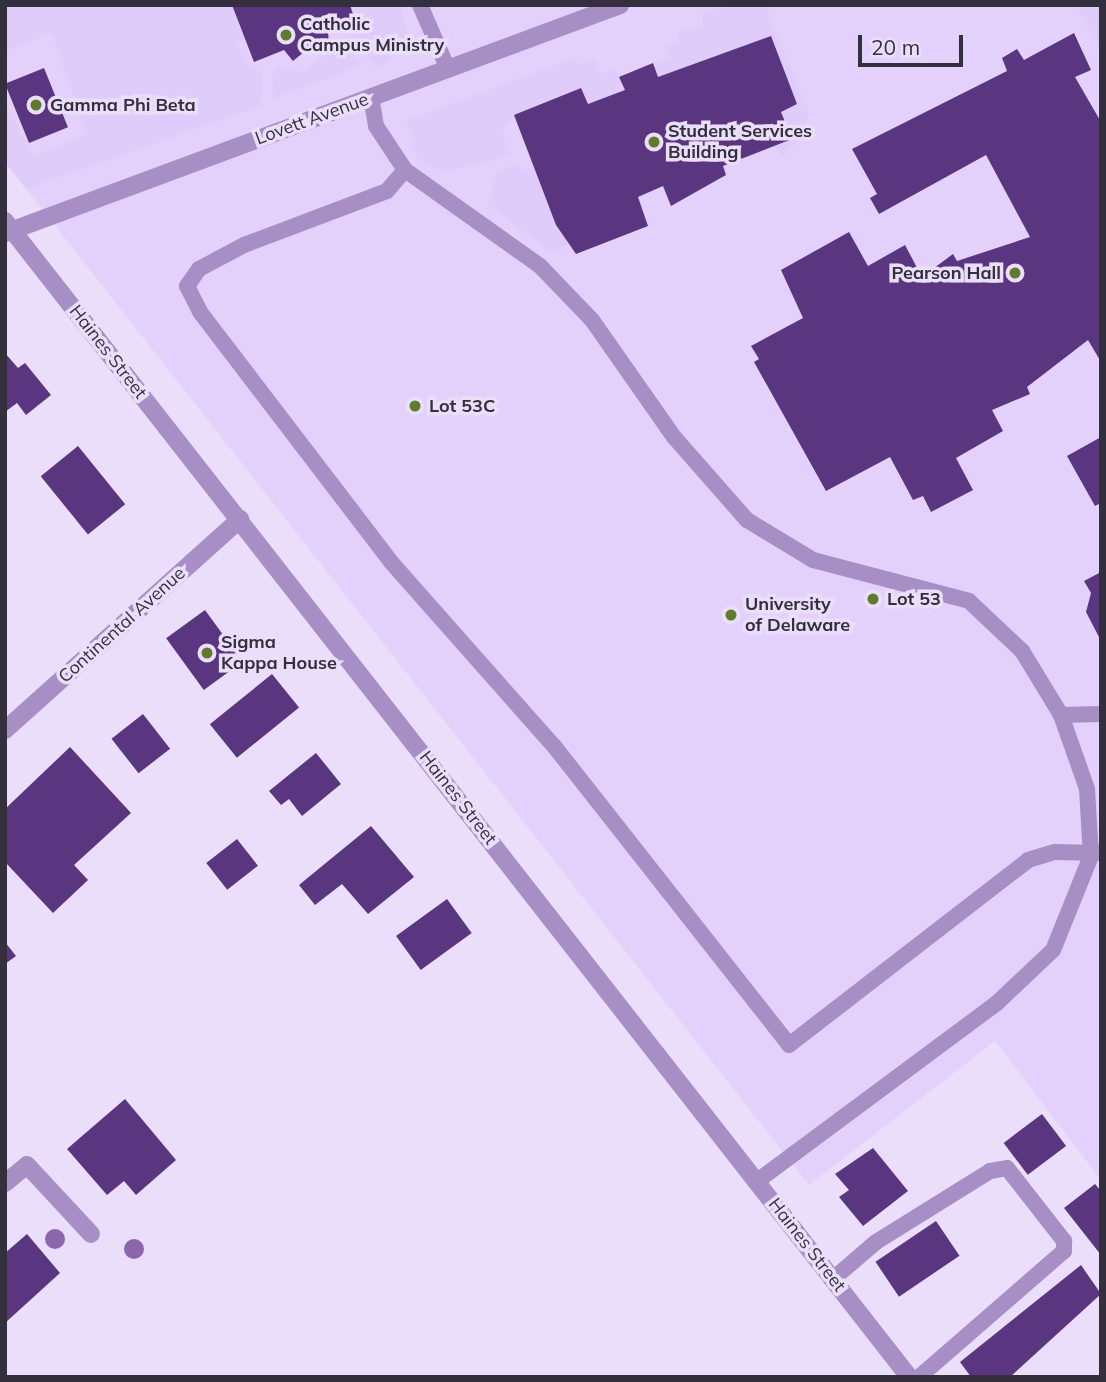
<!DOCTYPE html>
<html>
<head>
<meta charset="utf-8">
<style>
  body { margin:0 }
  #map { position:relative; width:1106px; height:1382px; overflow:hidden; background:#eadefa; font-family:Mulish,sans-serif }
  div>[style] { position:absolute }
  .built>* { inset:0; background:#e3d1fb }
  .green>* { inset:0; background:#e0ccfa }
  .building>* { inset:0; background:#5a3680; transform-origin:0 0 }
  .lane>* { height:16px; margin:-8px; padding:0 8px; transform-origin:8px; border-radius:8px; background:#a78fc6 }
  .street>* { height:18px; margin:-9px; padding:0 9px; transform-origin:9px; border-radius:9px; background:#a78fc6 }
  .trees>* { width:20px; height:20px; margin:-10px; border-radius:50%; background:#8c66aa }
  .dots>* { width:19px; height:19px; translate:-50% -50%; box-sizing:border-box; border:4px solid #eadefa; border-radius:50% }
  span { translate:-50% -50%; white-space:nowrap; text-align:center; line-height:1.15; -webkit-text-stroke:7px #eadefa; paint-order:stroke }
  .poi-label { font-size:18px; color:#342f3c; font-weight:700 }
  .left { translate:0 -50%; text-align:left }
  .right { translate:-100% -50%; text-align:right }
  .street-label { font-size:18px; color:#342f3c }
  .frame { position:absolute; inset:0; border:7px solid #342f3c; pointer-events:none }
  .scale { position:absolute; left:858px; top:35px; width:105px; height:32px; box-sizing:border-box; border:4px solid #342f3c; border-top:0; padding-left:9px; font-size:21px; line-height:24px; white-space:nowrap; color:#342f3c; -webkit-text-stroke:5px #eadefa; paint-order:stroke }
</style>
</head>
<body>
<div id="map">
  <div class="built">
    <div style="clip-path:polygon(5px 5px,1101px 5px,1101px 1180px,995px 1041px,809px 1185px,5px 162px)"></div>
  </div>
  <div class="green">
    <div style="clip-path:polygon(5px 5px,232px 5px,245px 40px,237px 43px,245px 62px,263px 73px,260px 106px,26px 189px,5px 162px,5px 103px,34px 156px,87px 135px,52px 33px,5px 51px)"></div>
    <div style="clip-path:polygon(350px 5px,401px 5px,409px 43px,378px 69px,349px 38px,355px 20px)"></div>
    <div style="clip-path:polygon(727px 5px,765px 5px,809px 113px,803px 136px,782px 157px,777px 145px,792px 139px,781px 112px,797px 104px,770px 36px,658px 77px,653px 63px,669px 58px,666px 47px,679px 43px,677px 33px,703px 25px,701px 14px)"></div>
    <div style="clip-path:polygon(1076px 5px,1101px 5px,1101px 52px)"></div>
    <div style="clip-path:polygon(333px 48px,353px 54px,361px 66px,272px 99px,273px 73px,280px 67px,305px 72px)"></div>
    <div style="clip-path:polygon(574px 58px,577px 65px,595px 58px,601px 74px,615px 69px,625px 90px,588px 104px,580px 88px,514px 115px,502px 132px,510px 153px,491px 161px,443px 172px,418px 160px,406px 121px)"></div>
    <div style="clip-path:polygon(518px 164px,523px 172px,533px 167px,569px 244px,554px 254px,487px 204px,497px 171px)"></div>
  </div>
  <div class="building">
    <div style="clip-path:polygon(232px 5px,350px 5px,355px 20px,328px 31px,329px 46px,310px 47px,293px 61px,284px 50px,254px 62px)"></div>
    <div style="clip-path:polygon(1074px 33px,1091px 70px,1075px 77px,1101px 122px,1101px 362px,1088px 340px,1027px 387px,1030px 394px,992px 410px,1003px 431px,956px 458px,973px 490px,931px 512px,923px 496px,913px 500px,890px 457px,826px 491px,754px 362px,759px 359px,751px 346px,803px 318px,781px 270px,849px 232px,868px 266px,905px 245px,922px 277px,953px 254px,957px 261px,1030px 237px,986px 155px,879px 214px,870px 198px,877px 194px,852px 149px,1007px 71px,1002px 58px,1017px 49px,1024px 60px)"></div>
    <div style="clip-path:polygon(771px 36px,797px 104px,781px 112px,792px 139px,723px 166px,726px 175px,671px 206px,663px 186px,638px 197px,648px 226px,576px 254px,556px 225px,514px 115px,581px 88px,588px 104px,625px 90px,619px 77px,653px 63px,658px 77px)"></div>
    <div style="left:44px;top:68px;width:64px;height:42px;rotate:68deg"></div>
    <div style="clip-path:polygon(5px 353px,18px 368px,25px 363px,51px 395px,26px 415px,17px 403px,5px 412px)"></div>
    <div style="clip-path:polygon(1101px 437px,1101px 503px,1095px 506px,1067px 456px)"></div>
    <div style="left:78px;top:446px;width:75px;height:48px;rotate:51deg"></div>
    <div style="clip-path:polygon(1101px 572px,1101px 641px,1086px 612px,1091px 593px,1084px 581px)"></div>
    <div style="left:205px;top:610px;width:64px;height:48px;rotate:54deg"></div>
    <div style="left:272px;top:674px;width:43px;height:80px;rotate:51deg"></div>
    <div style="left:143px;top:714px;width:44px;height:40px;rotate:52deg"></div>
    <div style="clip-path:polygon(70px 747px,131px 813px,74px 865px,88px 880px,53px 913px,5px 862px,5px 809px)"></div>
    <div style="clip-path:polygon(316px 753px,341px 784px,302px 816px,289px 799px,281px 805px,269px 791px)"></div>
    <div style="clip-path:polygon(371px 826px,414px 877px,368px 914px,342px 884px,315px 905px,299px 885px)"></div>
    <div style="left:237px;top:839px;width:34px;height:39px;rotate:52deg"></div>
    <div style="left:447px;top:899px;width:42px;height:63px;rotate:54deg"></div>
    <div style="clip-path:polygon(5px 942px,16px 956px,5px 964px)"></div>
    <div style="clip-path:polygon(125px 1099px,176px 1160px,136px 1195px,124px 1181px,107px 1195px,67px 1149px)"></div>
    <div style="left:1042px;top:1114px;width:40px;height:48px;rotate:53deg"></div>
    <div style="clip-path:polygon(873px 1148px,908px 1191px,863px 1226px,839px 1197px,849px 1190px,835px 1174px)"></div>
    <div style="clip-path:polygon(1095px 1184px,1101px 1191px,1101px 1255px,1064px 1208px)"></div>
    <div style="left:936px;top:1221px;width:42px;height:73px;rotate:56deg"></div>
    <div style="clip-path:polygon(27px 1234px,60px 1273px,5px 1323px,5px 1253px)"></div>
    <div style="clip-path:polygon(1081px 1265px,1101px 1294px,1010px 1377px,971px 1377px,960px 1362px)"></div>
  </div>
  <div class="lane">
    <div style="left:420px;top:5px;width:70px;rotate:66.4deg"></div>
    <div style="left:371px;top:97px;width:29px;rotate:80deg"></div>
    <div style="left:376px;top:126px;width:53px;rotate:56.6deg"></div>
    <div style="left:405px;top:170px;width:166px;rotate:35.4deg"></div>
    <div style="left:540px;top:266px;width:75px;rotate:46.1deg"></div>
    <div style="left:592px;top:320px;width:143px;rotate:55deg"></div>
    <div style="left:674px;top:437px;width:111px;rotate:48.7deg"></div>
    <div style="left:747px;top:520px;width:77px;rotate:31.2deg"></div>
    <div style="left:813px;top:560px;width:161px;rotate:14.7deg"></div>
    <div style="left:969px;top:601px;width:73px;rotate:43.3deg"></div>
    <div style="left:1022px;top:651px;width:75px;rotate:58.6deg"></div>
    <div style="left:1061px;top:715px;width:78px;rotate:70.6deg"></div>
    <div style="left:1087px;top:789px;width:67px;rotate:86.6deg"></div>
    <div style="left:1091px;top:856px;width:101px;rotate:112deg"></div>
    <div style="left:1053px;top:950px;width:77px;rotate:136.6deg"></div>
    <div style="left:997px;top:1003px;width:299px;rotate:143.4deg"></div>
    <div style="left:405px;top:170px;width:28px;rotate:131deg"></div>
    <div style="left:387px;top:191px;width:153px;rotate:159.3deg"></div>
    <div style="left:244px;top:245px;width:51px;rotate:151.9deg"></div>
    <div style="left:199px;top:269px;width:21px;rotate:125deg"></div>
    <div style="left:187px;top:286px;width:29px;rotate:63deg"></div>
    <div style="left:200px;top:312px;width:315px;rotate:52.6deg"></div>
    <div style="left:391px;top:562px;width:246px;rotate:48.5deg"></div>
    <div style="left:554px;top:746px;width:380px;rotate:51.8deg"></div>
    <div style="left:789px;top:1045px;width:302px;rotate:-37.7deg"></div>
    <div style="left:1028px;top:860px;width:28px;rotate:-17deg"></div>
    <div style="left:1055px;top:852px;width:46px;rotate:1.2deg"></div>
    <div style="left:1061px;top:715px;width:40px;rotate:-1.4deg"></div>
    <div style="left:833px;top:1279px;width:57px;rotate:-40.7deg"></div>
    <div style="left:876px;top:1242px;width:134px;rotate:-31.9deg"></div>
    <div style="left:990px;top:1171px;width:17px;rotate:-10deg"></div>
    <div style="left:1007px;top:1168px;width:93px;rotate:52deg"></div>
    <div style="left:1064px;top:1241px;width:10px;rotate:90deg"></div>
    <div style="left:1064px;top:1251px;width:192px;rotate:139deg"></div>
  </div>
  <div class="street">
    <div style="left:5px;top:221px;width:1467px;rotate:51.97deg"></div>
    <div style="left:5px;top:233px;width:656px;rotate:-20.34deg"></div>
    <div style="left:5px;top:730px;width:316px;rotate:-41.9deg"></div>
    <div style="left:5px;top:1183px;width:28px;rotate:-39deg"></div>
    <div style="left:27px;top:1165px;width:94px;rotate:47.2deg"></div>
  </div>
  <div class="trees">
    <div style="left:55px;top:1239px"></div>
    <div style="left:134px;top:1249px"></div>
  </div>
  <div class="dots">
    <div style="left:286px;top:35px;background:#627a2c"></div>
    <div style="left:36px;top:105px;background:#627a2c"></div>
    <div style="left:654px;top:142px;background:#627a2c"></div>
    <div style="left:1015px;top:273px;background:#627a2c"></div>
    <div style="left:415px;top:406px;background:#627a2c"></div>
    <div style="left:873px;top:599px;background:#627a2c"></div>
    <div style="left:731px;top:615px;background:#627a2c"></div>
    <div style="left:207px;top:653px;background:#627a2c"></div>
  </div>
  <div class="poi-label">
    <span class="left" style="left:300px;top:35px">Catholic<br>Campus Ministry</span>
    <span class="left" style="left:50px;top:105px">Gamma Phi Beta</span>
    <span class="left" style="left:668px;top:142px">Student Services<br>Building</span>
    <span class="right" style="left:1001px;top:273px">Pearson Hall</span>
    <span class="left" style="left:429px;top:406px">Lot 53C</span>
    <span class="left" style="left:887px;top:599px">Lot 53</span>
    <span class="left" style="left:745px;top:615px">University<br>of Delaware</span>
    <span class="left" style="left:221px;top:653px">Sigma<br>Kappa House</span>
  </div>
  <div class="street-label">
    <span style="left:312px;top:119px;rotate:-20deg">Lovett Avenue</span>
    <span style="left:108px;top:352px;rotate:52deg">Haines Street</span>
    <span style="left:122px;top:625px;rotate:-42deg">Continental Avenue</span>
    <span style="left:458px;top:798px;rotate:52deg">Haines Street</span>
    <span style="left:807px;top:1245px;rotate:52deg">Haines Street</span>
  </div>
  <div class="frame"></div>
  <div class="scale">20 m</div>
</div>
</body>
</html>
